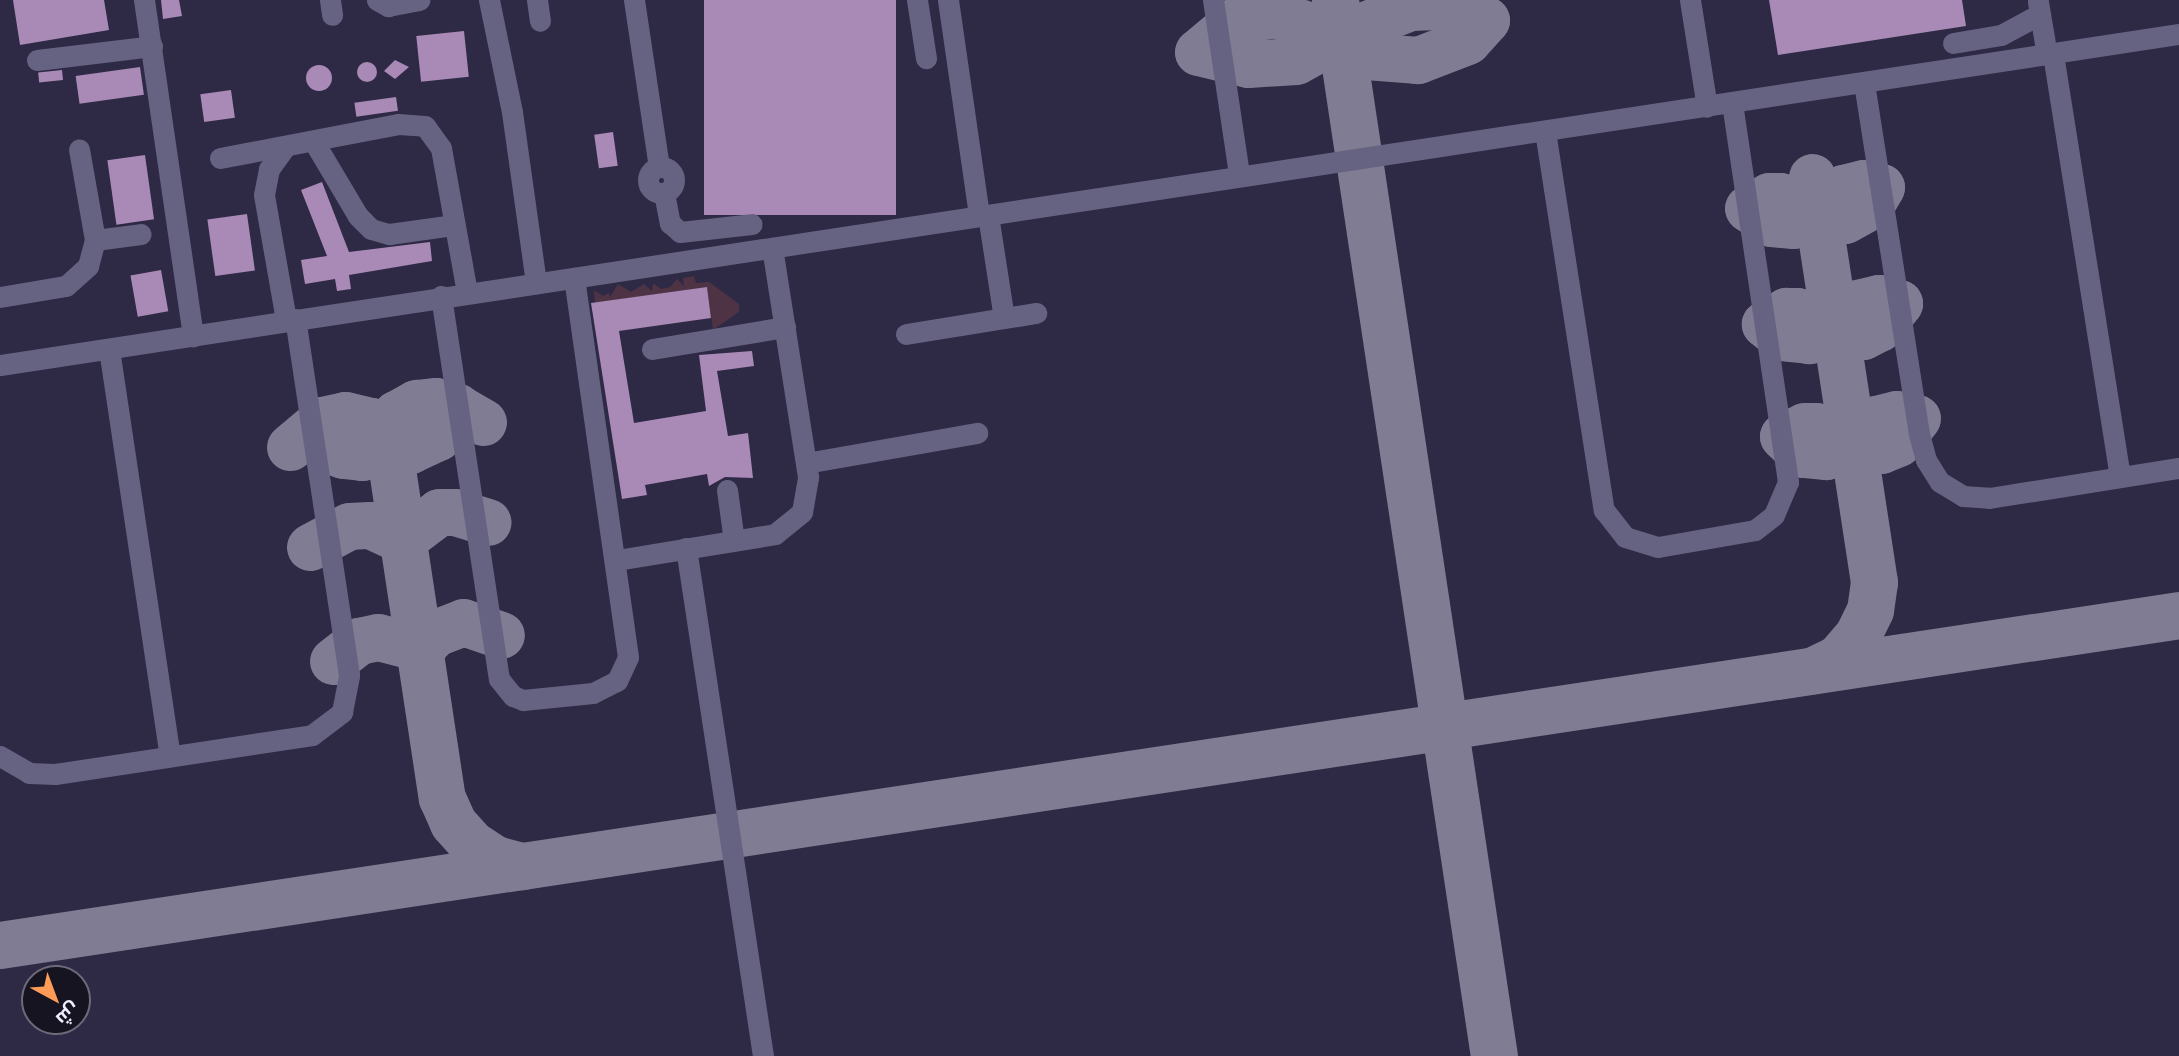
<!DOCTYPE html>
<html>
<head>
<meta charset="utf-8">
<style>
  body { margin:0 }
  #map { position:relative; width:2179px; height:1056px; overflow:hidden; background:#2e2944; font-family:"Asap Condensed",Cairo,sans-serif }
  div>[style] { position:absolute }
  .green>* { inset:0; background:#4e3345 }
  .taxiway>* { height:47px; margin:-23.5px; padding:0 23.5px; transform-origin:23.5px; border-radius:23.5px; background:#807c93 }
  .building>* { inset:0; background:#a989b6; transform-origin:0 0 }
  .round { border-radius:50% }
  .minor>* { height:21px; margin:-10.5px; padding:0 10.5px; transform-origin:10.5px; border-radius:10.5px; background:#666281 }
  .minor>.ring { margin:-10.5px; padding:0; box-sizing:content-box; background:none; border:21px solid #666281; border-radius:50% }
  span { translate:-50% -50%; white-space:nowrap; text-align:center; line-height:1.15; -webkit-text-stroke:7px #161420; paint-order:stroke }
  .north { position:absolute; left:21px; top:965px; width:70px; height:70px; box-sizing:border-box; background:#161420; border:2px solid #6d6b79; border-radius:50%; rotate:139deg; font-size:19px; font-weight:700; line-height:28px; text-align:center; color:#efedff }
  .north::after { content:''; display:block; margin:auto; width:24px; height:32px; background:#fe9c57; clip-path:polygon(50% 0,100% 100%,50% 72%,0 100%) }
</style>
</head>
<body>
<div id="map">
  <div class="green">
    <div style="clip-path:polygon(694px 276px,696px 283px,709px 282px,739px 304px,739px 312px,713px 330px,707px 287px,595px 303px,594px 290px,603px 296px,609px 293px,610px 297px,618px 284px,631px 292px,644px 284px,652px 291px,653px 283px,661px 289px,670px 287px,677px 279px,684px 286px,683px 278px)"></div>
  </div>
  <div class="taxiway">
    <div style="left:1335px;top:0;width:1068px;rotate:81.44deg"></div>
    <div style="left:1198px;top:52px;width:51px;rotate:13.5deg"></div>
    <div style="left:1248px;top:64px;width:48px;rotate:-3.6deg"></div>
    <div style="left:1296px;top:61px;width:51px;rotate:-29.1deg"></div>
    <div style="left:1341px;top:36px;width:23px;rotate:-25deg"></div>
    <div style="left:1362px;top:26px;width:52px;rotate:-21.6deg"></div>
    <div style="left:1410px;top:7px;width:27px;rotate:-2deg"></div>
    <div style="left:1437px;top:6px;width:51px;rotate:15.9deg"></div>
    <div style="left:1486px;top:20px;width:28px;rotate:132deg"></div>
    <div style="left:1467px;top:41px;width:53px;rotate:158.8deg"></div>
    <div style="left:1418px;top:60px;width:52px;rotate:-175.6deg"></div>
    <div style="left:1366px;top:56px;width:32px;rotate:-141deg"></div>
    <div style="left:1341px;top:36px;width:70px;rotate:-161.6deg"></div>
    <div style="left:1275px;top:14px;width:41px;rotate:170.1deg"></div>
    <div style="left:1235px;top:21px;width:48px;rotate:140deg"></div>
    <div style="left:1812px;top:177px;width:410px;rotate:81.3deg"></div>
    <div style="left:1874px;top:582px;width:28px;rotate:98deg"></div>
    <div style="left:1870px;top:610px;width:28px;rotate:116deg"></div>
    <div style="left:1858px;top:635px;width:30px;rotate:131deg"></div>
    <div style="left:1838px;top:658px;width:28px;rotate:154deg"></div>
    <div style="left:1748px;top:208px;width:24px;rotate:-30deg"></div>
    <div style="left:1769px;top:196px;width:11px"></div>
    <div style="left:1780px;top:196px;width:21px;rotate:17deg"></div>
    <div style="left:1800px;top:202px;width:21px;rotate:39deg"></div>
    <div style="left:1816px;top:215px;width:29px;rotate:10deg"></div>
    <div style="left:1845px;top:220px;width:29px;rotate:-29deg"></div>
    <div style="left:1870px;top:206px;width:22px;rotate:-60deg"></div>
    <div style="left:1881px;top:187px;width:18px;rotate:-167deg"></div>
    <div style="left:1863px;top:183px;width:21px;rotate:166deg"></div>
    <div style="left:1843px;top:188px;width:38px;rotate:135deg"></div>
    <div style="left:1816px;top:215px;width:25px;rotate:157deg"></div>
    <div style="left:1793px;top:225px;width:22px;rotate:-175deg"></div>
    <div style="left:1771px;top:223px;width:27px;rotate:-147deg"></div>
    <div style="left:1899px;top:303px;width:21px;rotate:-166deg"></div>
    <div style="left:1879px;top:298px;width:22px;rotate:167deg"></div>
    <div style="left:1858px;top:303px;width:35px;rotate:134deg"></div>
    <div style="left:1834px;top:328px;width:28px;rotate:154deg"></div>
    <div style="left:1809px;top:340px;width:28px;rotate:-174deg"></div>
    <div style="left:1781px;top:337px;width:21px;rotate:-141deg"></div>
    <div style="left:1765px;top:324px;width:25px;rotate:-32deg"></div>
    <div style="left:1786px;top:311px;width:11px"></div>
    <div style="left:1797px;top:311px;width:21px;rotate:19deg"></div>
    <div style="left:1817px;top:318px;width:20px;rotate:30deg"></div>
    <div style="left:1834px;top:328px;width:9px;rotate:32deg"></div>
    <div style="left:1842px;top:333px;width:21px;rotate:8deg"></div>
    <div style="left:1863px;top:336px;width:18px;rotate:-27deg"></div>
    <div style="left:1879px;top:328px;width:32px;rotate:-51deg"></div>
    <div style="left:312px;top:433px;width:23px;rotate:47deg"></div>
    <div style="left:328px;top:450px;width:16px;rotate:18deg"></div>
    <div style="left:343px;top:455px;width:19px;rotate:6deg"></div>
    <div style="left:362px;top:457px;width:30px;rotate:-24deg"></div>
    <div style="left:389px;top:445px;width:22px;rotate:13deg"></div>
    <div style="left:410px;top:450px;width:31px;rotate:-25deg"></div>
    <div style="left:438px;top:437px;width:36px;rotate:-58deg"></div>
    <div style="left:387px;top:436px;width:366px;rotate:81.4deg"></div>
    <div style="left:442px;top:798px;width:27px;rotate:66deg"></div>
    <div style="left:453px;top:823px;width:28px;rotate:48deg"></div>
    <div style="left:472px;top:844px;width:27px;rotate:33deg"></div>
    <div style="left:495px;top:859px;width:28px;rotate:15deg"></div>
    <div style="left:1783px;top:436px;width:23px;rotate:-25deg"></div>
    <div style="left:1804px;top:426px;width:12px"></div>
    <div style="left:1816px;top:426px;width:21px;rotate:19deg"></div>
    <div style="left:1836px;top:433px;width:19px;rotate:35deg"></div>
    <div style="left:1852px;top:444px;width:11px;rotate:34deg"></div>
    <div style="left:1861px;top:450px;width:20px"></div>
    <div style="left:1881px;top:450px;width:18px;rotate:-22deg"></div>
    <div style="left:1898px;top:443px;width:31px;rotate:-53deg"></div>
    <div style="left:1917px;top:418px;width:21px;rotate:-169deg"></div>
    <div style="left:1896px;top:414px;width:21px;rotate:166deg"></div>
    <div style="left:1876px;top:419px;width:35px;rotate:134deg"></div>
    <div style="left:1852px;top:444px;width:29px;rotate:155deg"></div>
    <div style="left:1826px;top:456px;width:24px;rotate:-175deg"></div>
    <div style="left:1802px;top:454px;width:26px;rotate:-137deg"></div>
    <div style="left:290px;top:447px;width:42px;rotate:-40.2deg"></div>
    <div style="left:322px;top:420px;width:24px;rotate:-12deg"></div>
    <div style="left:345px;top:415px;width:28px;rotate:13deg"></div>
    <div style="left:372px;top:421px;width:21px;rotate:45deg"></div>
    <div style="left:387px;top:436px;width:24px;rotate:-68deg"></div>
    <div style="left:396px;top:414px;width:23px;rotate:-29deg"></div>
    <div style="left:416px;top:403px;width:20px;rotate:-6deg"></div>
    <div style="left:436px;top:401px;width:22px;rotate:16deg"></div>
    <div style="left:457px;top:407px;width:30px;rotate:30deg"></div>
    <div style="left:310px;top:547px;width:44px;rotate:-28.3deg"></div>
    <div style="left:349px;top:526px;width:21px;rotate:-3deg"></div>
    <div style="left:370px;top:525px;width:35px;rotate:25deg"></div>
    <div style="left:402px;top:540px;width:46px;rotate:-37.1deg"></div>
    <div style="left:439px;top:512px;width:16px"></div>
    <div style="left:455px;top:512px;width:34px;rotate:17deg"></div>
    <div style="left:333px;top:661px;width:33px;rotate:-38deg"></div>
    <div style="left:359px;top:641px;width:19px;rotate:-12deg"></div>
    <div style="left:378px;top:637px;width:44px;rotate:14.3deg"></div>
    <div style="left:421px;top:648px;width:21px;rotate:-47deg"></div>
    <div style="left:435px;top:633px;width:30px;rotate:-21deg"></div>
    <div style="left:463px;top:622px;width:40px;rotate:18.9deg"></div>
    <div style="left:0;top:945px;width:2204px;rotate:-8.61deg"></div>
  </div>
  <div class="building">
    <div style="clip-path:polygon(13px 0,104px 0,109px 30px,20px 45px)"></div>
    <div style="clip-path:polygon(161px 0,179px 0,182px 16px,163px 19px)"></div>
    <div style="left:704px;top:0;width:192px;height:215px"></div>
    <div style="clip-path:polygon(1769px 0,1962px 0,1966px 26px,1778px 55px)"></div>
    <div style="left:464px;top:31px;width:46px;height:48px;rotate:84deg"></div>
    <div style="clip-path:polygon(395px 60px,409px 67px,395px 79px,384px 71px)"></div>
    <div class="round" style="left:357px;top:62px;width:20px;height:20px"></div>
    <div class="round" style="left:306px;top:65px;width:26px;height:26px"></div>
    <div style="left:140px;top:67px;width:28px;height:65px;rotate:82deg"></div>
    <div style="left:62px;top:70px;width:10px;height:24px;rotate:84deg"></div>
    <div style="left:231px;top:90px;width:28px;height:31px;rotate:82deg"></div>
    <div style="left:396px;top:97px;width:14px;height:42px;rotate:82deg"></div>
    <div style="left:613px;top:132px;width:34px;height:19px;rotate:82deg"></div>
    <div style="left:145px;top:155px;width:65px;height:38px;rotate:82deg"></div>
    <div style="clip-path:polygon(322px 182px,349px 252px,430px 242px,432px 261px,349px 275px,351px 289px,337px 291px,335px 279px,305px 284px,301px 260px,327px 256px,301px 190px)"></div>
    <div style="left:247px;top:214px;width:57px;height:40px;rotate:82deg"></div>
    <div style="left:161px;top:270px;width:42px;height:31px;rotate:80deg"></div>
    <div style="clip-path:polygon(707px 287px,711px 318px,619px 331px,634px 423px,706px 411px,699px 355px,752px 351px,754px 366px,717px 371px,728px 436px,748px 433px,753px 478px,725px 477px,709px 486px,707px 474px,645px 485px,647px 495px,622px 499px,591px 303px)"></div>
  </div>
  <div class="minor">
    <div style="left:144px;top:0;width:340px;rotate:81.7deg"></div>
    <div style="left:330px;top:0;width:15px;rotate:82deg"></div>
    <div style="left:377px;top:0;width:13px;rotate:29deg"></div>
    <div style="left:388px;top:6px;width:32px;rotate:-11deg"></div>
    <div style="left:489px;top:0;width:114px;rotate:78.4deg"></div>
    <div style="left:512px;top:112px;width:173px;rotate:82deg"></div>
    <div style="left:537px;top:0;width:21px;rotate:82deg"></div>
    <div style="left:634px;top:0;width:169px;rotate:81.5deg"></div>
    <div style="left:917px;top:0;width:59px;rotate:81.2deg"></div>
    <div style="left:948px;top:0;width:218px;rotate:81.8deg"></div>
    <div style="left:1213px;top:0;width:177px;rotate:81.5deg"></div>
    <div style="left:1690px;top:0;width:108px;rotate:81deg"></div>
    <div style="left:2038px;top:2px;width:54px;rotate:80.4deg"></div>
    <div style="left:1953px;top:43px;width:49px;rotate:-9.5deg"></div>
    <div style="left:2001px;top:35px;width:44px;rotate:-28.3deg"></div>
    <div style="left:2053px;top:54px;width:428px;rotate:81deg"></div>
    <div style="left:37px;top:60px;width:116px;rotate:-6.9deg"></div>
    <div style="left:1864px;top:83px;width:355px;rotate:81.1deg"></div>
    <div style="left:1919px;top:434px;width:27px;rotate:75deg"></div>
    <div style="left:1926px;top:460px;width:26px;rotate:58deg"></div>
    <div style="left:1940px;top:482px;width:27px;rotate:31deg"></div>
    <div style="left:1963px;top:496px;width:26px;rotate:4deg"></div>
    <div style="left:1989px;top:498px;width:192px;rotate:-9deg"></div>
    <div style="left:1545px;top:131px;width:384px;rotate:81.2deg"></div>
    <div style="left:1604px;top:510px;width:34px;rotate:52deg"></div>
    <div style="left:1625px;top:537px;width:34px;rotate:17deg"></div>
    <div style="left:1658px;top:547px;width:98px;rotate:-9.9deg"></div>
    <div style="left:1755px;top:530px;width:24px;rotate:-38deg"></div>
    <div style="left:1774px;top:515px;width:36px;rotate:-67deg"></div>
    <div style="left:1788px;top:482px;width:383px;rotate:-98.4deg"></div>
    <div style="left:314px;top:142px;width:86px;rotate:59.3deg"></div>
    <div style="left:358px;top:216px;width:18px;rotate:45deg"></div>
    <div style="left:371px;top:229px;width:19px;rotate:16deg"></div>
    <div style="left:389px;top:234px;width:66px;rotate:-7.9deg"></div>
    <div style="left:285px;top:147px;width:27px;rotate:126deg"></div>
    <div style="left:269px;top:169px;width:26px;rotate:101deg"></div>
    <div style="left:264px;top:195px;width:127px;rotate:80deg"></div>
    <div style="left:220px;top:158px;width:181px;rotate:-10.8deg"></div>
    <div style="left:398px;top:124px;width:27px;rotate:4deg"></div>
    <div style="left:425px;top:126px;width:27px;rotate:54deg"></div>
    <div style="left:441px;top:148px;width:147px;rotate:79.8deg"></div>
    <div class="ring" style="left:648px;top:167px;width:5px;height:5px"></div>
    <div style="left:664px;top:193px;width:31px;rotate:79deg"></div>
    <div style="left:670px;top:223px;width:13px;rotate:42deg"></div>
    <div style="left:680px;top:232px;width:72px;rotate:-6.3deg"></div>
    <div style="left:988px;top:215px;width:104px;rotate:81.2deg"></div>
    <div style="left:95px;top:240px;width:46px;rotate:-7.4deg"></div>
    <div style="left:441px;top:296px;width:387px;rotate:81.4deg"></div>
    <div style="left:499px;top:679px;width:22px;rotate:51deg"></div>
    <div style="left:513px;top:696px;width:11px;rotate:22deg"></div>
    <div style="left:523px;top:700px;width:70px;rotate:-5.7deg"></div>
    <div style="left:593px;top:693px;width:27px;rotate:-27deg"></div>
    <div style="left:617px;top:681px;width:26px;rotate:-65deg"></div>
    <div style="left:628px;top:657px;width:383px;rotate:-98.1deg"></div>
    <div style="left:0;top:297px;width:67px;rotate:-9.5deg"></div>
    <div style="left:66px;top:286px;width:30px;rotate:-42deg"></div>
    <div style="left:88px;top:266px;width:27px;rotate:-75deg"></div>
    <div style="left:95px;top:240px;width:92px;rotate:-100deg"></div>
    <div style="left:906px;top:334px;width:132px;rotate:-9.2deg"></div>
    <div style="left:109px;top:349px;width:412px;rotate:81.5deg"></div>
    <div style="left:652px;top:349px;width:135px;rotate:-9.4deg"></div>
    <div style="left:0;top:365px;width:2204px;rotate:-8.64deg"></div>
    <div style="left:806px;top:463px;width:174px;rotate:-10deg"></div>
    <div style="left:727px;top:490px;width:51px;rotate:82.2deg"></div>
    <div style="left:686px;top:548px;width:514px;rotate:81.38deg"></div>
    <div style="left:617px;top:560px;width:160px;rotate:-9.3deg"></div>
    <div style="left:775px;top:534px;width:35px;rotate:-39deg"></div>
    <div style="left:802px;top:512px;width:36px;rotate:-80deg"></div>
    <div style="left:808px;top:477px;width:232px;rotate:-98.9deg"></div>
    <div style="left:0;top:756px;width:34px;rotate:30deg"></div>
    <div style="left:29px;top:773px;width:26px;rotate:2deg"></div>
    <div style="left:55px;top:774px;width:260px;rotate:-8.6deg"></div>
    <div style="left:312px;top:735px;width:38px;rotate:-37deg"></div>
    <div style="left:342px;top:712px;width:38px;rotate:-79deg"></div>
    <div style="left:349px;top:675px;width:360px;rotate:-98.6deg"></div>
  </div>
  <div class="north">ش</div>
</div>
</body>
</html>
